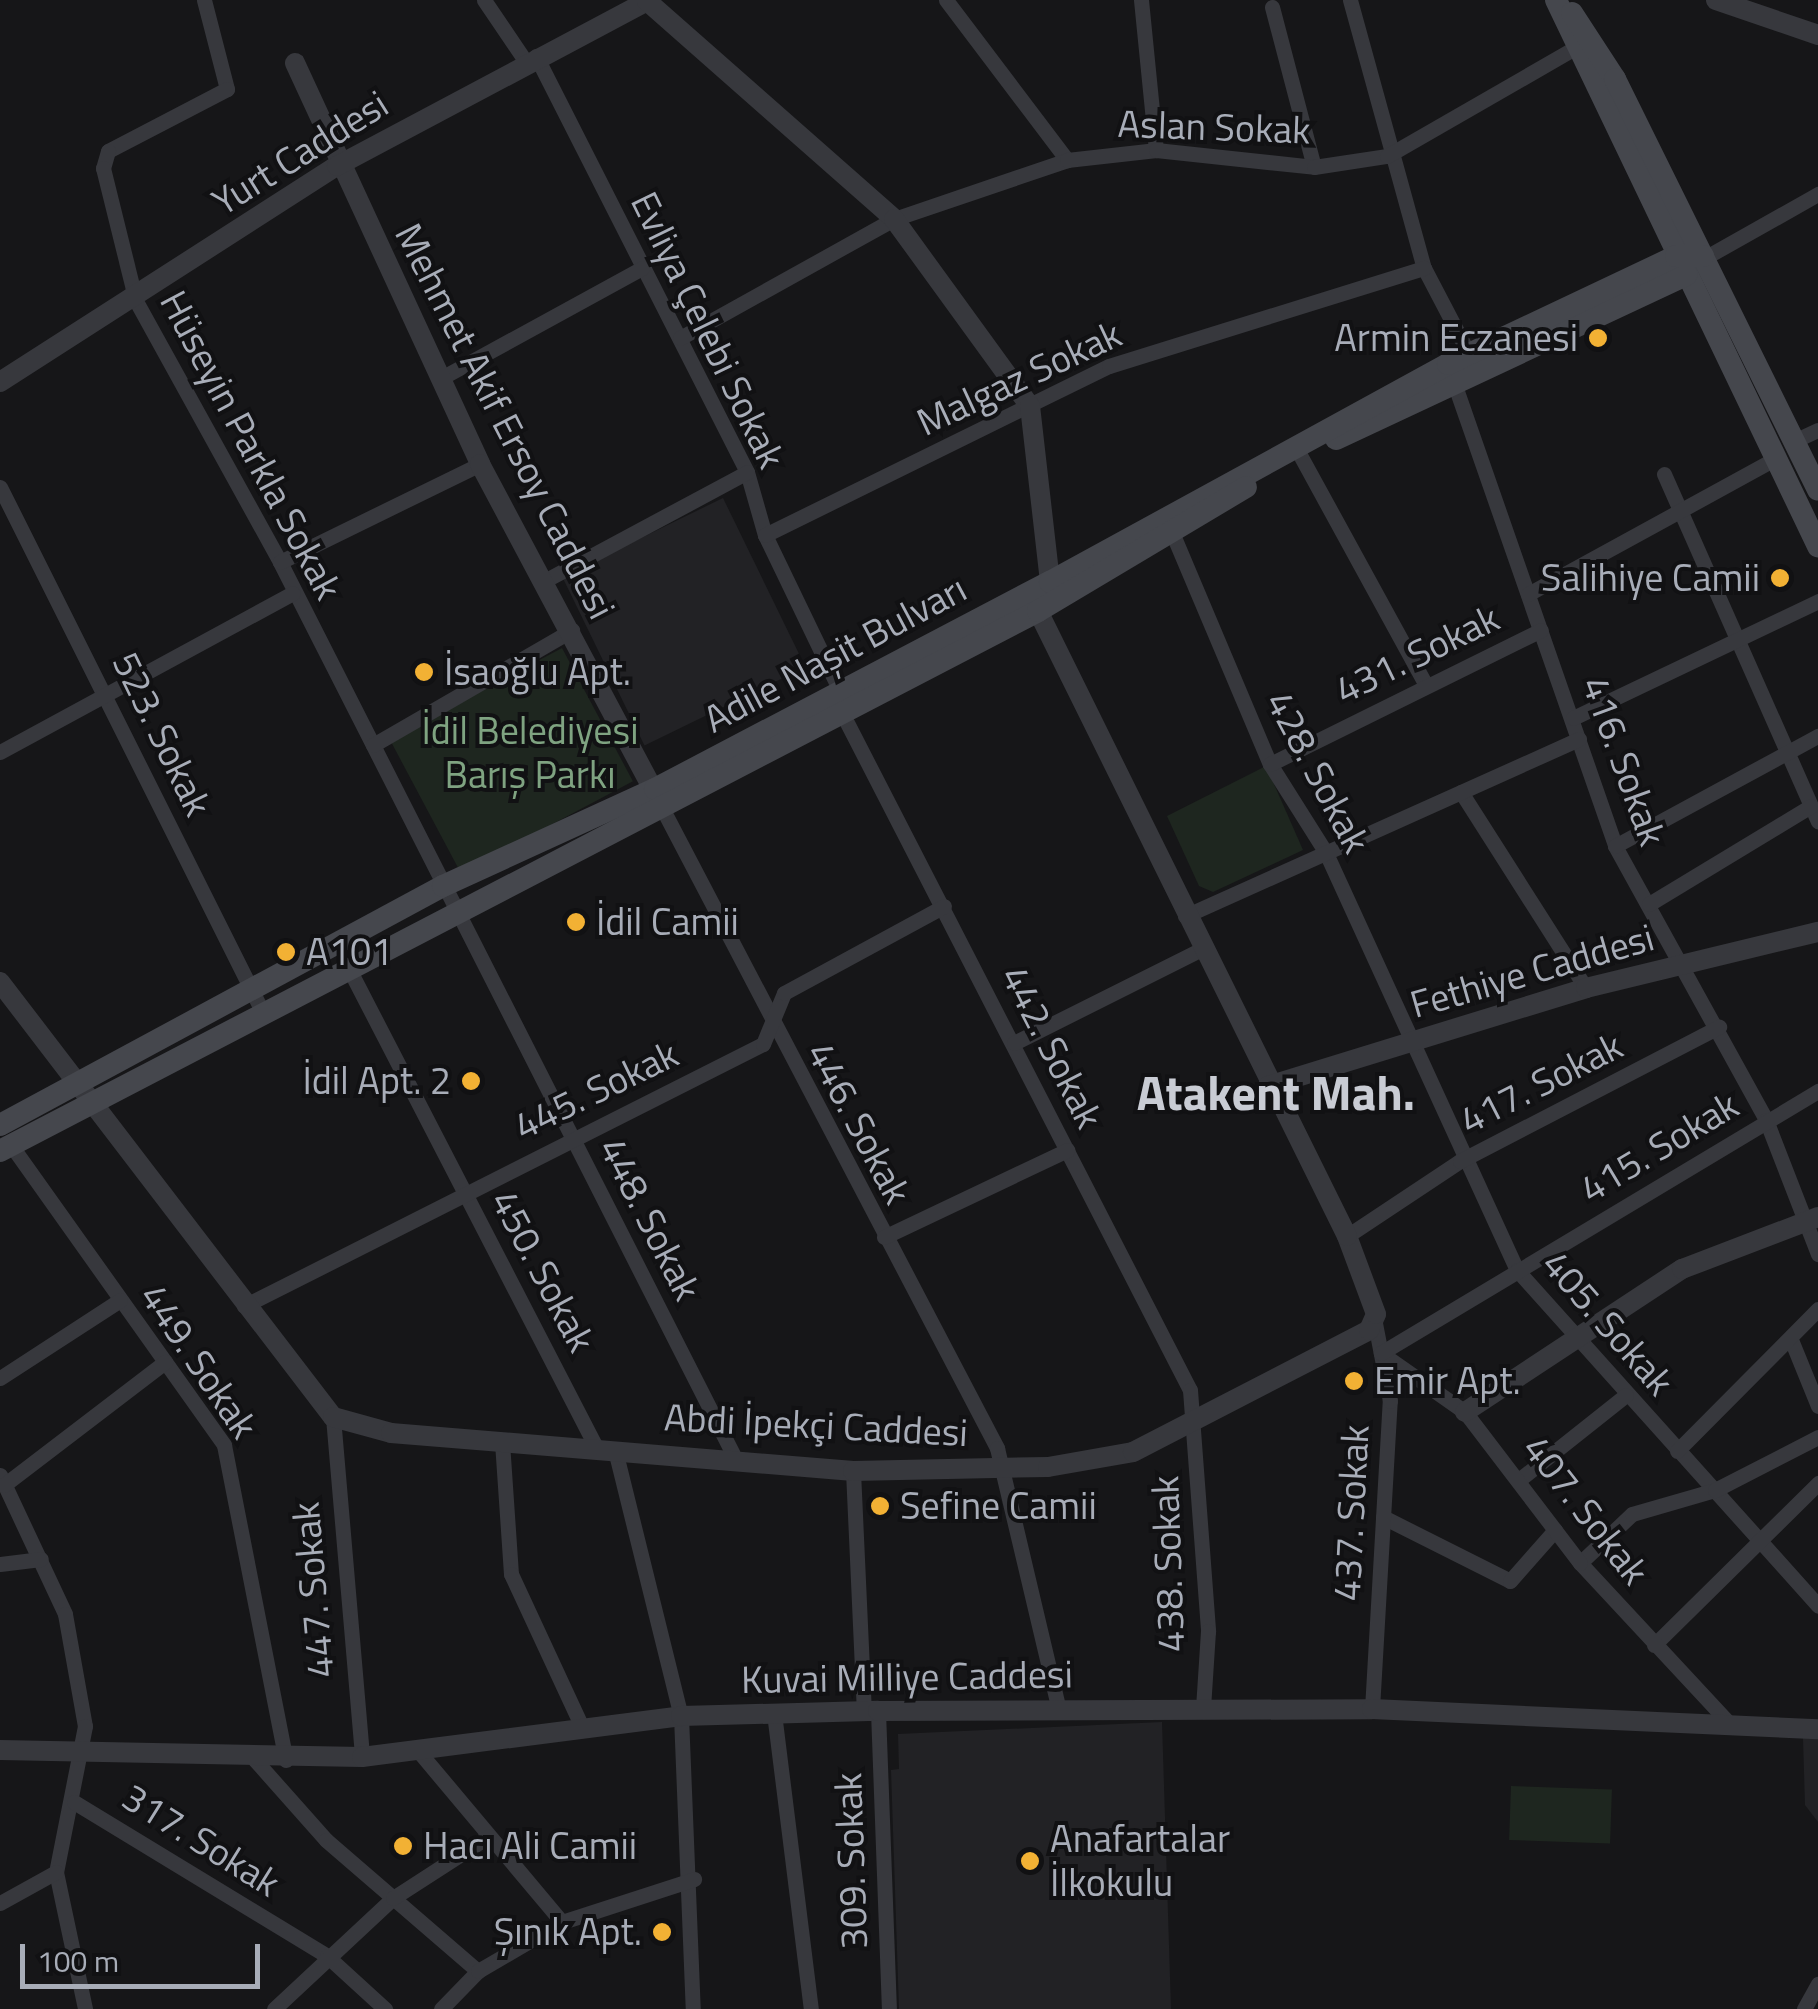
<!DOCTYPE html>
<html>
<head>
<meta charset="utf-8">
<style>
  body { margin:0 }
  #map { position:relative; width:1818px; height:2009px; overflow:hidden; background:#161618; font-family:"Titillium Web",sans-serif }
  div>[style] { position:absolute }
  .built>* { inset:0; background:#222225; transform-origin:0 0 }
  .green>* { inset:0; background:#1e261f; transform-origin:0 0 }
  .minor>* { height:15px; margin:-7.5px; padding:0 7.5px; transform-origin:7.5px; border-radius:7.5px; background:#37383d }
  .tertiary>* { height:20px; margin:-10px; padding:0 10px; transform-origin:10px; border-radius:10px; background:#37383d }
  .secondary>* { height:22px; margin:-11px; padding:0 11px; transform-origin:11px; border-radius:11px; background:#45474d }
  .dots>* { width:28px; height:28px; translate:-50% -50%; box-sizing:border-box; border:5px solid #111113; border-radius:50% }
  span { translate:-50% -50%; white-space:nowrap; text-align:center; line-height:1.15; -webkit-text-stroke:8px #111113; paint-order:stroke }
  .street-label { font-size:38px; color:#a8adb8 }
  .poi-label { font-size:38px; color:#a8adb8 }
  .right { translate:-100% -50%; text-align:right }
  .left { translate:0 -50%; text-align:left }
  .park-label { font-size:38px; color:#7fa381 }
  .district-label { font-size:48px; color:#c9ccd4; font-weight:700 }
  .scale { position:absolute; left:20px; top:1944px; width:240px; height:45px; box-sizing:border-box; border:5px solid #a8adb8; border-top:0; padding-left:12px; font-size:30px; line-height:35px; white-space:nowrap; color:#a8adb8; -webkit-text-stroke:8px #111113; paint-order:stroke }
</style>
</head>
<body>
<div id="map">
  <div class="built">
    <div style="left:723px;top:498px;width:188px;height:179px;rotate:64deg"></div>
    <div style="clip-path:polygon(1162px 1722px,1171px 2009px,899px 2009px,891px 1770px,899px 1769px,898px 1734px)"></div>
    <div style="clip-path:polygon(1803px 1738px,1818px 1739px,1818px 1822px,1805px 1805px)"></div>
  </div>
  <div class="green">
    <div style="left:562px;top:648px;width:151px;height:195px;rotate:62deg"></div>
    <div style="clip-path:polygon(1266px 766px,1303px 850px,1213px 892px,1199px 886px,1167px 816px)"></div>
    <div style="left:1511px;top:1786px;width:101px;height:54px;rotate:2deg"></div>
  </div>
  <div class="minor">
    <div style="left:204px;top:0;width:92px;rotate:75.5deg"></div>
    <div style="left:227px;top:89px;width:134px;rotate:152.5deg"></div>
    <div style="left:108px;top:151px;width:18px;rotate:106deg"></div>
    <div style="left:103px;top:168px;width:137px;rotate:76.1deg"></div>
    <div style="left:136px;top:301px;width:298px;rotate:61.1deg"></div>
    <div style="left:280px;top:562px;width:1000px;rotate:63.08deg"></div>
    <div style="left:484px;top:0;width:75px;rotate:55.9deg"></div>
    <div style="left:946px;top:0;width:201px;rotate:52.9deg"></div>
    <div style="left:1141px;top:0;width:151px;rotate:84.3deg"></div>
    <div style="left:1350px;top:0;width:278px;rotate:74.6deg"></div>
    <div style="left:1424px;top:268px;width:102px;rotate:62.4deg"></div>
    <div style="left:1272px;top:7px;width:165px;rotate:75.3deg"></div>
    <div style="left:536px;top:56px;width:466px;rotate:63.1deg"></div>
    <div style="left:747px;top:472px;width:66px;rotate:74.1deg"></div>
    <div style="left:765px;top:535px;width:171px;rotate:64.3deg"></div>
    <div style="left:1699px;top:261px;width:137px;rotate:-29.4deg"></div>
    <div style="left:680px;top:338px;width:245px;rotate:-29.1deg"></div>
    <div style="left:894px;top:219px;width:183px;rotate:-18.8deg"></div>
    <div style="left:1067px;top:160px;width:90px;rotate:-6.4deg"></div>
    <div style="left:1156px;top:150px;width:159px;rotate:6.1deg"></div>
    <div style="left:1314px;top:167px;width:74px;rotate:-8.6deg"></div>
    <div style="left:1387px;top:156px;width:217px;rotate:-29.9deg"></div>
    <div style="left:443px;top:377px;width:227px;rotate:-28.7deg"></div>
    <div style="left:1452px;top:377px;width:497px;rotate:70.8deg"></div>
    <div style="left:1615px;top:846px;width:313px;rotate:61.1deg"></div>
    <div style="left:1766px;top:1120px;width:144px;rotate:68.8deg"></div>
    <div style="left:1794px;top:441px;width:26px;rotate:-25deg"></div>
    <div style="left:1300px;top:455px;width:260px;rotate:61.3deg"></div>
    <div style="left:1664px;top:474px;width:380px;rotate:66.1deg"></div>
    <div style="left:0;top:487px;width:586px;rotate:63.43deg"></div>
    <div style="left:1171px;top:530px;width:254px;rotate:67.1deg"></div>
    <div style="left:1270px;top:764px;width:105px;rotate:57.8deg"></div>
    <div style="left:1326px;top:853px;width:459px;rotate:65.4deg"></div>
    <div style="left:1517px;top:1270px;width:451px;rotate:48.1deg"></div>
    <div style="left:765px;top:535px;width:383px;rotate:-26.2deg"></div>
    <div style="left:1109px;top:366px;width:330px;rotate:-17.3deg"></div>
    <div style="left:280px;top:562px;width:223px;rotate:-26.1deg"></div>
    <div style="left:546px;top:580px;width:228px;rotate:-28.2deg"></div>
    <div style="left:1528px;top:594px;width:283px;rotate:-28.7deg"></div>
    <div style="left:841px;top:711px;width:763px;rotate:62.8deg"></div>
    <div style="left:1190px;top:1390px;width:242px;rotate:85.7deg"></div>
    <div style="left:1208px;top:1631px;width:78px;rotate:93.7deg"></div>
    <div style="left:1573px;top:718px;width:272px;rotate:-25.5deg"></div>
    <div style="left:373px;top:745px;width:230px;rotate:-30deg"></div>
    <div style="left:0;top:752px;width:333px;rotate:-28.5deg"></div>
    <div style="left:1270px;top:764px;width:302px;rotate:-26.3deg"></div>
    <div style="left:1461px;top:792px;width:232px;rotate:57.5deg"></div>
    <div style="left:661px;top:806px;width:725px;rotate:62.37deg"></div>
    <div style="left:997px;top:1448px;width:269px;rotate:76.7deg"></div>
    <div style="left:1615px;top:846px;width:231px;rotate:-28.5deg"></div>
    <div style="left:1649px;top:904px;width:189px;rotate:-31.2deg"></div>
    <div style="left:1185px;top:916px;width:432px;rotate:-24.2deg"></div>
    <div style="left:347px;top:965px;width:545px;rotate:62.68deg"></div>
    <div style="left:1014px;top:1043px;width:208px;rotate:-26.6deg"></div>
    <div style="left:11px;top:1145px;width:368px;rotate:54.6deg"></div>
    <div style="left:224px;top:1445px;width:321px;rotate:78.9deg"></div>
    <div style="left:1347px;top:1236px;width:136px;rotate:-33.6deg"></div>
    <div style="left:1460px;top:1161px;width:292px;rotate:-27.4deg"></div>
    <div style="left:884px;top:1237px;width:203px;rotate:-25.4deg"></div>
    <div style="left:244px;top:1306px;width:581px;rotate:-26.79deg"></div>
    <div style="left:763px;top:1044px;width:55px;rotate:-67.6deg"></div>
    <div style="left:784px;top:993px;width:182px;rotate:-28.5deg"></div>
    <div style="left:1792px;top:1342px;width:69px;rotate:67.9deg"></div>
    <div style="left:0;top:1378px;width:143px;rotate:-33deg"></div>
    <div style="left:333px;top:1417px;width:341px;rotate:85.1deg"></div>
    <div style="left:502px;top:1442px;width:132px;rotate:86.1deg"></div>
    <div style="left:511px;top:1574px;width:166px;rotate:65.1deg"></div>
    <div style="left:615px;top:1450px;width:274px;rotate:76.1deg"></div>
    <div style="left:681px;top:1716px;width:293px;rotate:87.7deg"></div>
    <div style="left:1677px;top:1451px;width:200px;rotate:-45.2deg"></div>
    <div style="left:853px;top:1471px;width:240px;rotate:87.4deg"></div>
    <div style="left:0;top:1475px;width:153px;rotate:64.9deg"></div>
    <div style="left:65px;top:1614px;width:114px;rotate:79.9deg"></div>
    <div style="left:85px;top:1726px;width:149px;rotate:101.2deg"></div>
    <div style="left:56px;top:1872px;width:140px;rotate:78deg"></div>
    <div style="left:1520px;top:1479px;width:135px;rotate:-38.4deg"></div>
    <div style="left:4px;top:1485px;width:203px;rotate:-37.4deg"></div>
    <div style="left:1383px;top:1517px;width:142px;rotate:26.7deg"></div>
    <div style="left:1510px;top:1581px;width:68px;rotate:-48.6deg"></div>
    <div style="left:1580px;top:1563px;width:71px;rotate:-43.3deg"></div>
    <div style="left:1632px;top:1514px;width:86px;rotate:-16.1deg"></div>
    <div style="left:1715px;top:1490px;width:116px;rotate:-27.2deg"></div>
    <div style="left:0;top:1564px;width:41px;rotate:-7deg"></div>
    <div style="left:1654px;top:1645px;width:231px;rotate:-44.6deg"></div>
    <div style="left:1372px;top:1709px;width:309px;rotate:-86.7deg"></div>
    <div style="left:1390px;top:1401px;width:79px;rotate:-100.9deg"></div>
    <div style="left:878px;top:1711px;width:298px;rotate:87.9deg"></div>
    <div style="left:774px;top:1713px;width:298px;rotate:82.9deg"></div>
    <div style="left:1728px;top:1722px;width:217px;rotate:-132.9deg"></div>
    <div style="left:1580px;top:1563px;width:190px;rotate:-127.3deg"></div>
    <div style="left:1465px;top:1412px;width:103px;rotate:-144.9deg"></div>
    <div style="left:1381px;top:1353px;width:510px;rotate:-30.94deg"></div>
    <div style="left:420px;top:1753px;width:221px;rotate:50deg"></div>
    <div style="left:255px;top:1760px;width:107px;rotate:48.4deg"></div>
    <div style="left:326px;top:1840px;width:201px;rotate:40.8deg"></div>
    <div style="left:74px;top:1802px;width:296px;rotate:31.3deg"></div>
    <div style="left:327px;top:1956px;width:79px;rotate:42.4deg"></div>
    <div style="left:0;top:1903px;width:64px;rotate:-29deg"></div>
    <div style="left:274px;top:2009px;width:163px;rotate:-43deg"></div>
    <div style="left:393px;top:1898px;width:114px;rotate:-32.9deg"></div>
    <div style="left:441px;top:2009px;width:53px;rotate:-45.8deg"></div>
    <div style="left:478px;top:1971px;width:97px;rotate:-30.3deg"></div>
    <div style="left:562px;top:1922px;width:139px;rotate:-18deg"></div>
    <div style="left:1804px;top:2009px;width:29px;rotate:-61deg"></div>
  </div>
  <div class="tertiary">
    <div style="left:1716px;top:0;width:108px;rotate:18.9deg"></div>
    <div style="left:295px;top:63px;width:442px;rotate:65.2deg"></div>
    <div style="left:480px;top:464px;width:382px;rotate:62deg"></div>
    <div style="left:0;top:382px;width:400px;rotate:-32.7deg"></div>
    <div style="left:337px;top:166px;width:351px;rotate:-28deg"></div>
    <div style="left:647px;top:1px;width:329px;rotate:41.4deg"></div>
    <div style="left:894px;top:219px;width:231px;rotate:54deg"></div>
    <div style="left:1030px;top:406px;width:177px;rotate:83.5deg"></div>
    <div style="left:0;top:982px;width:548px;rotate:52.57deg"></div>
    <div style="left:333px;top:1417px;width:60px;rotate:15.4deg"></div>
    <div style="left:391px;top:1433px;width:464px;rotate:4.7deg"></div>
    <div style="left:853px;top:1471px;width:195px;rotate:-1.2deg"></div>
    <div style="left:1048px;top:1467px;width:86px;rotate:-10deg"></div>
    <div style="left:1133px;top:1452px;width:266px;rotate:-27.3deg"></div>
    <div style="left:1369px;top:1330px;width:17px;rotate:-66deg"></div>
    <div style="left:1376px;top:1314px;width:83px;rotate:-110.4deg"></div>
    <div style="left:1347px;top:1236px;width:697px;rotate:-116.31deg"></div>
    <div style="left:1268px;top:1086px;width:333px;rotate:-17.1deg"></div>
    <div style="left:1586px;top:988px;width:239px;rotate:-13.6deg"></div>
    <div style="left:1465px;top:1412px;width:260px;rotate:-33.4deg"></div>
    <div style="left:1682px;top:1269px;width:146px;rotate:-20.9deg"></div>
    <div style="left:0;top:1750px;width:362px;rotate:1.1deg"></div>
    <div style="left:362px;top:1757px;width:322px;rotate:-7.3deg"></div>
    <div style="left:681px;top:1716px;width:197px;rotate:-1.5deg"></div>
    <div style="left:878px;top:1711px;width:494px;rotate:-0.2deg"></div>
    <div style="left:1372px;top:1709px;width:446px;rotate:2.6deg"></div>
  </div>
  <div class="secondary">
    <div style="left:1556px;top:0;width:606px;rotate:64.37deg"></div>
    <div style="left:1572px;top:13px;width:79px;rotate:56.9deg"></div>
    <div style="left:1615px;top:79px;width:458px;rotate:63.7deg"></div>
    <div style="left:1336px;top:439px;width:387px;rotate:-25.1deg"></div>
    <div style="left:0;top:1125px;width:503px;rotate:-28.35deg"></div>
    <div style="left:443px;top:886px;width:233px;rotate:-24.6deg"></div>
    <div style="left:655px;top:789px;width:446px;rotate:-27.7deg"></div>
    <div style="left:1050px;top:582px;width:454px;rotate:-28.7deg"></div>
    <div style="left:1448px;top:364px;width:252px;rotate:-25.3deg"></div>
    <div style="left:1676px;top:256px;width:27px"></div>
    <div style="left:0;top:1151px;width:1170px;rotate:-27.48deg"></div>
    <div style="left:1038px;top:611px;width:242px;rotate:-30.8deg"></div>
  </div>
  <div class="dots">
    <div style="left:1598px;top:338px;background:#f2b134"></div>
    <div style="left:1780px;top:578px;background:#f2b134"></div>
    <div style="left:424px;top:672px;background:#f2b134"></div>
    <div style="left:576px;top:922px;background:#f2b134"></div>
    <div style="left:286px;top:952px;background:#f2b134"></div>
    <div style="left:471px;top:1081px;background:#f2b134"></div>
    <div style="left:1354px;top:1381px;background:#f2b134"></div>
    <div style="left:880px;top:1506px;background:#f2b134"></div>
    <div style="left:403px;top:1846px;background:#f2b134"></div>
    <div style="left:1030px;top:1861px;background:#f2b134"></div>
    <div style="left:662px;top:1932px;background:#f2b134"></div>
  </div>
  <div class="street-label">
    <span style="left:1214px;top:127px;rotate:2deg">Aslan Sokak</span>
    <span style="left:300px;top:153px;rotate:-32deg">Yurt Caddesi</span>
    <span style="left:708px;top:330px;rotate:64deg">Evliya Çelebi Sokak</span>
    <span style="left:1019px;top:378px;rotate:-25deg">Malgaz Sokak</span>
    <span style="left:505px;top:421px;rotate:63deg">Mehmet Akif Ersoy Caddesi</span>
    <span style="left:251px;top:445px;rotate:62deg">Hüseyin Parkla Sokak</span>
    <span style="left:835px;top:654px;rotate:-28deg">Adile Naşit Bulvarı</span>
    <span style="left:1417px;top:654px;rotate:-26deg">431. Sokak</span>
    <span style="left:162px;top:734px;rotate:64deg">523. Sokak</span>
    <span style="left:1624px;top:761px;rotate:70deg">416. Sokak</span>
    <span style="left:1318px;top:772px;rotate:62deg">428. Sokak</span>
    <span style="left:1532px;top:971px;rotate:-16deg">Fethiye Caddesi</span>
    <span style="left:1052px;top:1047px;rotate:63deg">442. Sokak</span>
    <span style="left:1541px;top:1083px;rotate:-27deg">417. Sokak</span>
    <span style="left:596px;top:1090px;rotate:-26deg">445. Sokak</span>
    <span style="left:859px;top:1123px;rotate:62deg">446. Sokak</span>
    <span style="left:1659px;top:1147px;rotate:-31deg">415. Sokak</span>
    <span style="left:650px;top:1219px;rotate:63deg">448. Sokak</span>
    <span style="left:543px;top:1271px;rotate:62deg">450. Sokak</span>
    <span style="left:1608px;top:1323px;rotate:49deg">405. Sokak</span>
    <span style="left:199px;top:1361px;rotate:56deg">449. Sokak</span>
    <span style="left:816px;top:1425px;rotate:3deg">Abdi İpekçi Caddesi</span>
    <span style="left:1586px;top:1510px;rotate:52deg">407. Sokak</span>
    <span style="left:1351px;top:1513px;rotate:-87deg">437. Sokak</span>
    <span style="left:1168px;top:1564px;rotate:-92deg">438. Sokak</span>
    <span style="left:313px;top:1590px;rotate:-95deg">447. Sokak</span>
    <span style="left:907px;top:1677px;rotate:-1deg">Kuvai Milliye Caddesi</span>
    <span style="left:201px;top:1840px;rotate:32deg">317. Sokak</span>
    <span style="left:851px;top:1861px;rotate:-92deg">309. Sokak</span>
  </div>
  <div class="poi-label">
    <span class="right" style="left:1578px;top:338px">Armin Eczanesi</span>
    <span class="right" style="left:1760px;top:578px">Salihiye Camii</span>
    <span class="left" style="left:444px;top:672px">İsaoğlu Apt.</span>
    <span class="left" style="left:596px;top:922px">İdil Camii</span>
    <span class="left" style="left:306px;top:952px">A101</span>
    <span class="right" style="left:451px;top:1081px">İdil Apt. 2</span>
    <span class="left" style="left:1374px;top:1381px">Emir Apt.</span>
    <span class="left" style="left:900px;top:1506px">Sefine Camii</span>
    <span class="left" style="left:1050px;top:1861px">Anafartalar<br>İlkokulu</span>
    <span class="left" style="left:423px;top:1846px">Hacı Ali Camii</span>
    <span class="right" style="left:642px;top:1932px">Şınık Apt.</span>
  </div>
  <div class="park-label">
    <span style="left:530px;top:753px">İdil Belediyesi<br>Barış Parkı</span>
  </div>
  <div class="district-label">
    <span style="left:1276px;top:1093px">Atakent Mah.</span>
  </div>
  <div class="scale">100 m</div>
</div>
</body>
</html>
